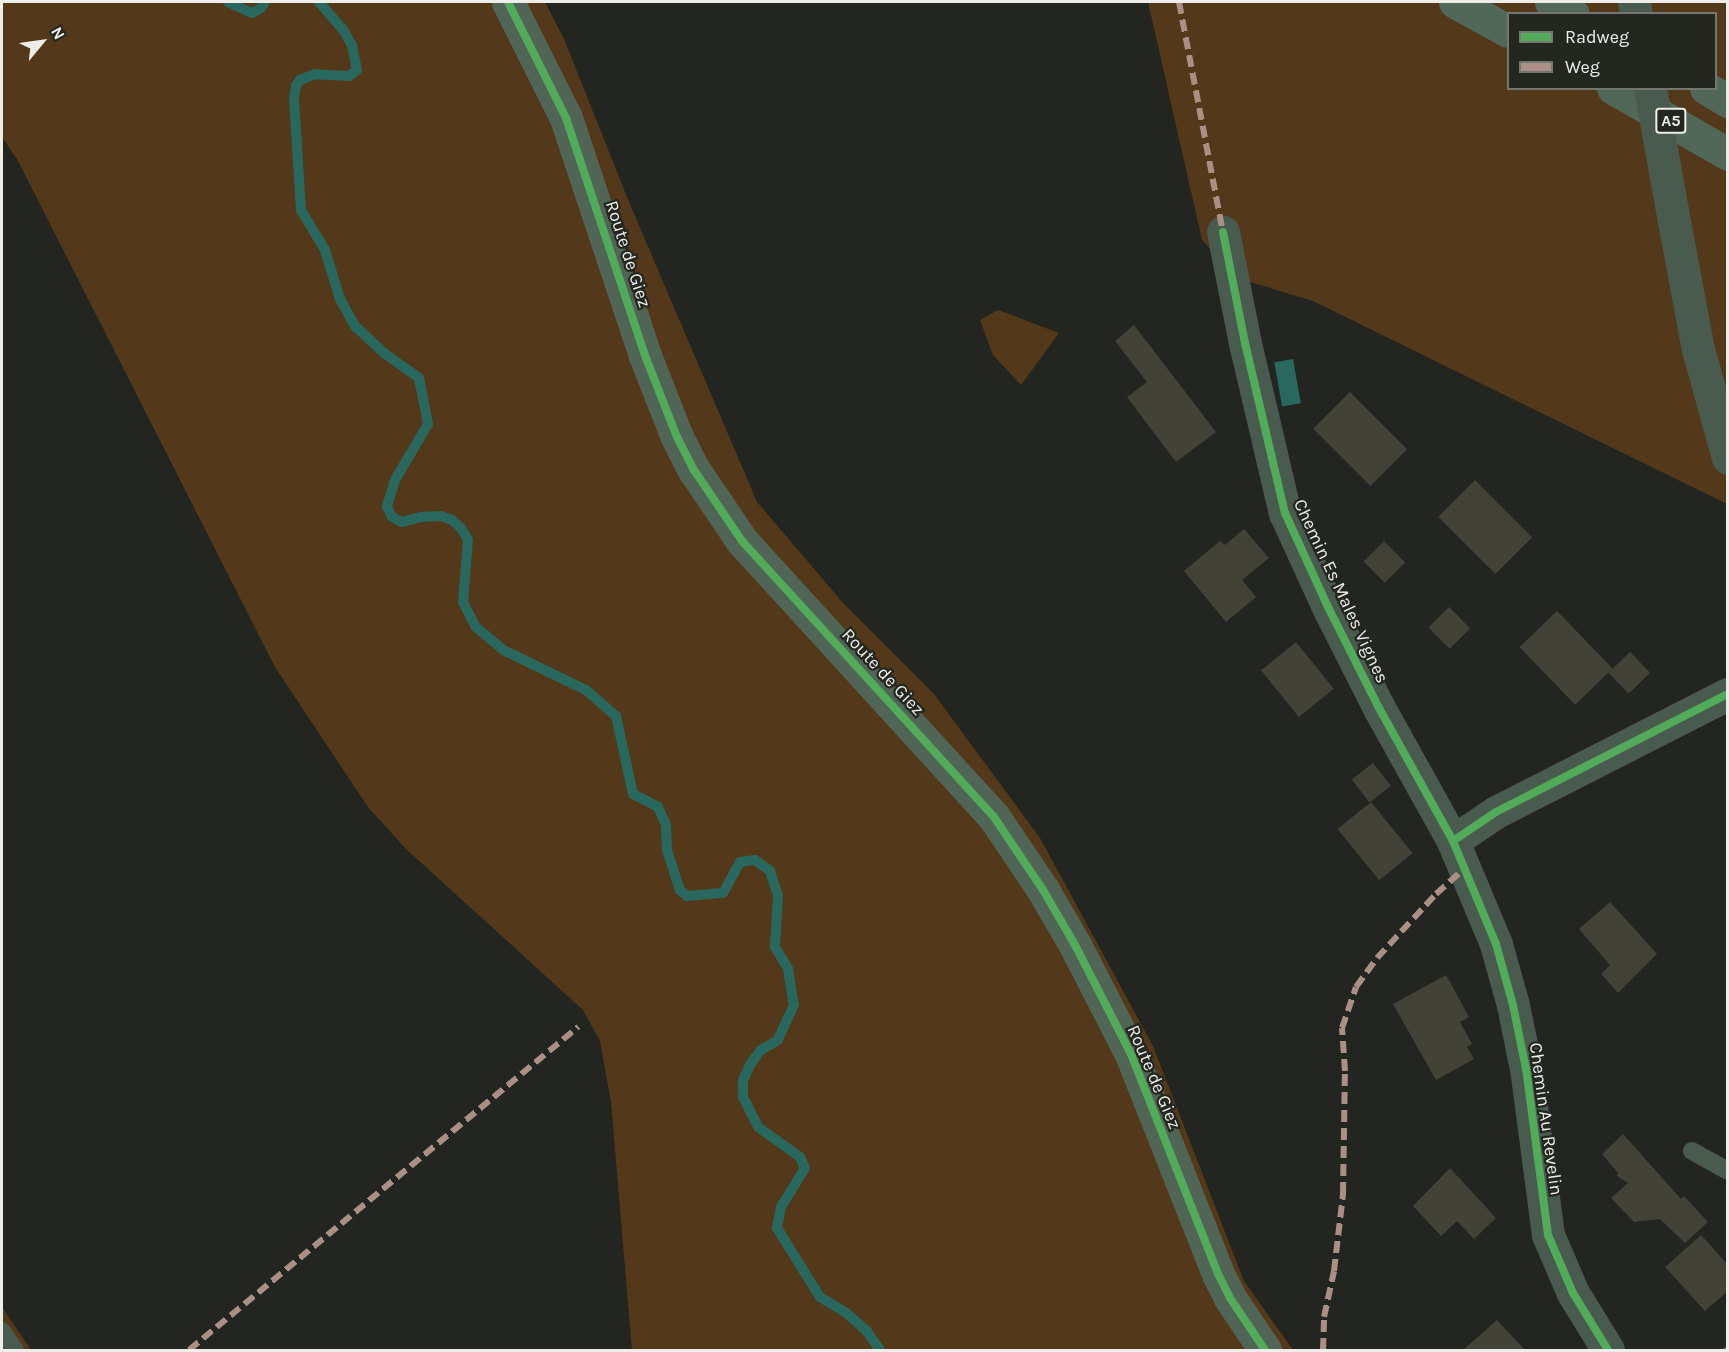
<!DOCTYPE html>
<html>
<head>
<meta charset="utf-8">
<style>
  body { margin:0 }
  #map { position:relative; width:1729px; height:1352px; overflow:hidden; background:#232521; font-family:Karla,sans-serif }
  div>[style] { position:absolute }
  .green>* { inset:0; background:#53391a }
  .water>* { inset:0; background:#28685e; transform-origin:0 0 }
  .stream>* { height:10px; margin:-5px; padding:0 5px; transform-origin:5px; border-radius:5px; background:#28685e }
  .building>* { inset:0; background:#434236; transform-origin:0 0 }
  .path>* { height:4px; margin-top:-2px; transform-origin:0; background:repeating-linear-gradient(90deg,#576059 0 3px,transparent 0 7.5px) }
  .lane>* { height:18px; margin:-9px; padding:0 9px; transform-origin:9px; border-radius:9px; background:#495a4e }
  .street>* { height:33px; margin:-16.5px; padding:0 16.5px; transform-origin:16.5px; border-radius:16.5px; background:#495a4e }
  .secondary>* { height:33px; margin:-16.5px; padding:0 16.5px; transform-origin:16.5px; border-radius:16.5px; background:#516557 }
  .highway>* { height:33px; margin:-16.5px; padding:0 16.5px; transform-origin:16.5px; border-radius:16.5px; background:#516858 }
  .street-bridge>* { height:33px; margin:-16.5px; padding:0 16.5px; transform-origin:16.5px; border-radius:16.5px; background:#495a4e }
  .quiet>* { height:6px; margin-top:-3px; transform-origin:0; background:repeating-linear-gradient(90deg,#ac8f84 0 12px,transparent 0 18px) }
  .cycleway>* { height:8px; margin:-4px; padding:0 4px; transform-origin:4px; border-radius:4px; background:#51ab58 }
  span { translate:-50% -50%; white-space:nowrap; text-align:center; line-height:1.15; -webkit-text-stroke:4.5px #242620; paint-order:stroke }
  .shield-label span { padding:2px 4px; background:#242620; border:2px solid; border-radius:4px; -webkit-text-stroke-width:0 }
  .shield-label { font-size:16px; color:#edeeea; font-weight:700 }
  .street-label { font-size:18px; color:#edeeea }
  .frame { position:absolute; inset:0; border:3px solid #edeeea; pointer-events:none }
  .legend { position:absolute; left:1507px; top:12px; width:210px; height:78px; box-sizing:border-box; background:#242620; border:2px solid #747671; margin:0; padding:8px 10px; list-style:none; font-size:18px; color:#edeeea }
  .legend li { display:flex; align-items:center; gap:12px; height:30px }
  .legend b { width:30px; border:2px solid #747671 }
  .north { position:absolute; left:12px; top:12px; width:60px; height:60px; -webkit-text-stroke:4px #242620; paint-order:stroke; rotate:61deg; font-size:16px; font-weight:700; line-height:24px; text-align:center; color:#edeeea }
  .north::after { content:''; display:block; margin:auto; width:21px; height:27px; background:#edeeea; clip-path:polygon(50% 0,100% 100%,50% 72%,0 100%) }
</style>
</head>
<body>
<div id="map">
  <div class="green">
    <div style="clip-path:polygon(2px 2px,545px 2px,564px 39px,629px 202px,757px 502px,844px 604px,934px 694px,1040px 838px,1153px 1046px,1244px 1281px,1293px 1350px,632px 1350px,611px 1102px,600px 1041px,583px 1010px,406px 849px,368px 807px,275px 667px,17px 159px,2px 137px)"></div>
    <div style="clip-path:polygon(evenodd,1148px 2px,1727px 2px,1727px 504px,1313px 301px,1237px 278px,1202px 240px,1148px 2px,1508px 14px,1716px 14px,1716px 88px,1508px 88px,1508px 14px)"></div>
    <div style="clip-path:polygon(998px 310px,1059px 333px,1021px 385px,993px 355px,980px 320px)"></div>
    <div style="clip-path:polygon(2px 1307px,31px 1350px,2px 1350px)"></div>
  </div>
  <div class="water">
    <div style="left:1293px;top:359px;width:45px;height:19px;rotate:80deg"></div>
  </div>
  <div class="stream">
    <div style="left:228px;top:2px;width:26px;rotate:25deg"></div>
    <div style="left:252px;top:13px;width:10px;rotate:-29deg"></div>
    <div style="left:261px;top:8px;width:7px;rotate:-56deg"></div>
    <div style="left:319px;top:2px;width:35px;rotate:49deg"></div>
    <div style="left:342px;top:28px;width:20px;rotate:60deg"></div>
    <div style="left:352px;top:45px;width:25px;rotate:79deg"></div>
    <div style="left:357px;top:70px;width:10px;rotate:143deg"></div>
    <div style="left:349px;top:76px;width:34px;rotate:-177deg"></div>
    <div style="left:315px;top:74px;width:16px;rotate:158deg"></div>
    <div style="left:300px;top:80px;width:7px;rotate:124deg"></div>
    <div style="left:296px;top:86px;width:13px;rotate:99deg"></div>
    <div style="left:294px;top:99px;width:111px;rotate:86.4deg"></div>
    <div style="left:301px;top:210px;width:47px;rotate:59deg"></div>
    <div style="left:325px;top:250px;width:51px;rotate:73deg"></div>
    <div style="left:340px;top:299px;width:31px;rotate:61deg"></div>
    <div style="left:355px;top:326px;width:40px;rotate:43deg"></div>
    <div style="left:384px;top:353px;width:43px;rotate:35.5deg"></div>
    <div style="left:419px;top:378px;width:47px;rotate:78.9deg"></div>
    <div style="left:428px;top:424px;width:65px;rotate:120.5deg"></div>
    <div style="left:395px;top:480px;width:28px;rotate:107deg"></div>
    <div style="left:387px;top:507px;width:11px;rotate:63deg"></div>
    <div style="left:392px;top:517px;width:11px;rotate:27deg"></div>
    <div style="left:402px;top:522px;width:20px;rotate:-15deg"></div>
    <div style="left:421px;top:517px;width:20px;rotate:-3deg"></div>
    <div style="left:441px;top:516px;width:12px;rotate:20deg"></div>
    <div style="left:452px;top:520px;width:12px;rotate:42deg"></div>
    <div style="left:461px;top:528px;width:14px;rotate:60deg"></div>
    <div style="left:468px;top:540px;width:62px;rotate:94.6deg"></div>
    <div style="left:463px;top:602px;width:28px;rotate:63deg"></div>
    <div style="left:476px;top:627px;width:35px;rotate:40deg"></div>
    <div style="left:503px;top:650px;width:92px;rotate:25.7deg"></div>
    <div style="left:586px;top:690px;width:40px;rotate:41deg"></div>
    <div style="left:616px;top:716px;width:80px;rotate:77.7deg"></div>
    <div style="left:633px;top:794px;width:28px;rotate:27deg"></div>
    <div style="left:658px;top:807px;width:20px;rotate:66deg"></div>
    <div style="left:666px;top:825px;width:25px;rotate:88deg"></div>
    <div style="left:667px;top:850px;width:42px;rotate:72deg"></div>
    <div style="left:680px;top:890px;width:9px;rotate:41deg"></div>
    <div style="left:687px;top:896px;width:36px;rotate:-5deg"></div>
    <div style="left:723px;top:893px;width:35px;rotate:-61deg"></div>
    <div style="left:740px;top:862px;width:15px;rotate:-8deg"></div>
    <div style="left:755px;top:860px;width:19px;rotate:36deg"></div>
    <div style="left:770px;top:871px;width:25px;rotate:72deg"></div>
    <div style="left:778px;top:895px;width:52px;rotate:93.3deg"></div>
    <div style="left:775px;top:947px;width:26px;rotate:59deg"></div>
    <div style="left:788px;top:969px;width:36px;rotate:81deg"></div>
    <div style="left:794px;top:1005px;width:38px;rotate:115deg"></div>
    <div style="left:778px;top:1040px;width:21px;rotate:149deg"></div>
    <div style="left:760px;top:1051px;width:17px;rotate:126deg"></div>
    <div style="left:750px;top:1065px;width:17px;rotate:115deg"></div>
    <div style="left:743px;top:1080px;width:17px;rotate:90deg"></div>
    <div style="left:743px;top:1097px;width:34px;rotate:63deg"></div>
    <div style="left:758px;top:1127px;width:52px;rotate:35.5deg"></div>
    <div style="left:800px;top:1157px;width:12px;rotate:66deg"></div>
    <div style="left:805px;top:1168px;width:46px;rotate:121.6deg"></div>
    <div style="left:781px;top:1207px;width:21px;rotate:101deg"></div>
    <div style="left:777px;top:1228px;width:81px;rotate:58.1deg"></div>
    <div style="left:820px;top:1297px;width:29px;rotate:31deg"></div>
    <div style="left:845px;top:1312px;width:28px;rotate:41deg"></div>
    <div style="left:866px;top:1330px;width:24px;rotate:55deg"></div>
  </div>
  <div class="building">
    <div style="clip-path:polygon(1134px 325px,1216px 432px,1176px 462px,1127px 397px,1147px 382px,1115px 341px)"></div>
    <div style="left:1350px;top:392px;width:81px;height:52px;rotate:45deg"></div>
    <div style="left:1475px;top:480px;width:81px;height:52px;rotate:45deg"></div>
    <div style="clip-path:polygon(1244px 529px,1269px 558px,1242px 580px,1256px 597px,1226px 622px,1184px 571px,1220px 541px,1225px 545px)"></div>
    <div style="left:1384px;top:541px;width:30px;height:29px;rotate:45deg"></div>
    <div style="left:1449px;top:607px;width:30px;height:29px;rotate:45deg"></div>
    <div style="left:1557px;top:611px;width:80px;height:52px;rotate:46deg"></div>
    <div style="left:1296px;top:642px;width:60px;height:45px;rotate:51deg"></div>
    <div style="left:1630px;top:652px;width:29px;height:30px;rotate:46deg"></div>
    <div style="left:1373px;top:763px;width:29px;height:27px;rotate:52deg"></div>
    <div style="left:1371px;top:802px;width:66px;height:43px;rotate:51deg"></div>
    <div style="clip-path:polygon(1610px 902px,1657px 954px,1618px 993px,1601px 974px,1610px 965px,1579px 929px)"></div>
    <div style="clip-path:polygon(1446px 975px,1469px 1017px,1460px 1022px,1472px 1044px,1467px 1047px,1474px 1059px,1436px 1080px,1393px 1004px)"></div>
    <div style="clip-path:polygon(1623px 1134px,1681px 1199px,1684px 1196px,1708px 1222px,1685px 1243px,1660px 1219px,1634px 1222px,1611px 1198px,1628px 1183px,1617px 1176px,1618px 1173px,1602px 1154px)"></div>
    <div style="clip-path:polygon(1450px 1168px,1496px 1218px,1474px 1239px,1457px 1221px,1441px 1236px,1413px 1206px)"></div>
    <div style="clip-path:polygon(1701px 1235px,1728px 1265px,1728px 1291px,1705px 1311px,1665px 1267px)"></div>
    <div style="clip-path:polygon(1497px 1320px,1525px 1350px,1463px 1350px)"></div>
  </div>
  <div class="path">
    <div style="left:1724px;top:1350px;width:4px;rotate:-27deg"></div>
  </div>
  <div class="lane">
    <div style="left:1692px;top:1151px;width:41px;rotate:29.1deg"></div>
    <div style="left:2px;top:1331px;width:23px;rotate:56deg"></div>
  </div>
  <div class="street">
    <div style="left:1634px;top:2px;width:12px;rotate:81deg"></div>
    <div style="left:1673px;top:216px;width:135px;rotate:79.4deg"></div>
    <div style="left:1698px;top:349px;width:113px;rotate:74.6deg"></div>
    <div style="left:1223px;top:232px;width:113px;rotate:78.8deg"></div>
    <div style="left:1245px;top:343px;width:175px;rotate:76.8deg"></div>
    <div style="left:1285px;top:513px;width:106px;rotate:65.4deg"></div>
    <div style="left:1329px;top:609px;width:111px;rotate:63.2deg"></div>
    <div style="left:1379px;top:708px;width:152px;rotate:60.9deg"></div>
    <div style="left:1608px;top:1350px;width:67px;rotate:-121.6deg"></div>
    <div style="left:1573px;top:1293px;width:63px;rotate:-113.3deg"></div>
    <div style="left:1548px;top:1235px;width:167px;rotate:-97.5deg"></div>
    <div style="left:1526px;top:1069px;width:65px;rotate:-101.5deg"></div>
    <div style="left:1513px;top:1005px;width:63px;rotate:-105.6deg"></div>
    <div style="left:1496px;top:944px;width:112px;rotate:-112.7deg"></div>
    <div style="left:1453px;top:841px;width:52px;rotate:-34deg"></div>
    <div style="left:1496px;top:812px;width:260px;rotate:-27deg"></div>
  </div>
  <div class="secondary">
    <div style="left:508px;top:2px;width:130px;rotate:63.4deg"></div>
    <div style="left:566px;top:118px;width:253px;rotate:71.6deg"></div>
    <div style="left:646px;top:358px;width:85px;rotate:68.6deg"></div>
    <div style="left:677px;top:437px;width:37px;rotate:63deg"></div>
    <div style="left:694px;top:470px;width:86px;rotate:55.9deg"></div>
    <div style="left:742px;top:541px;width:374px;rotate:47.6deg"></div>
    <div style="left:994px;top:817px;width:88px;rotate:56.1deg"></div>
    <div style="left:1043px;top:890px;width:64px;rotate:59.8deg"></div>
    <div style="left:1075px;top:945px;width:123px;rotate:62.8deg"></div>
    <div style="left:1131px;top:1054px;width:237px;rotate:68.4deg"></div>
    <div style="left:1218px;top:1274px;width:27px;rotate:63deg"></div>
    <div style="left:1230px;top:1298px;width:63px;rotate:56.1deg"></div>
  </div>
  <div class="highway">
    <div style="left:1455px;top:2px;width:60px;rotate:28.7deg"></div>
    <div style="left:1551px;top:2px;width:25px;rotate:29deg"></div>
    <div style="left:1613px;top:88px;width:133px;rotate:29.9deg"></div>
    <div style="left:1706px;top:88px;width:26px;rotate:31deg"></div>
  </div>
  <div class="street-bridge">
    <div style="left:1650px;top:88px;width:130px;rotate:79.8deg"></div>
  </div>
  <div class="quiet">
    <div style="left:1179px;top:2px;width:234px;rotate:79.2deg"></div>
    <div style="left:189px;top:1350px;width:506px;rotate:-39.7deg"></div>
    <div style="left:1323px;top:1350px;width:33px;rotate:-88deg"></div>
    <div style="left:1324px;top:1317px;width:47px;rotate:-77.7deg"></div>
    <div style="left:1334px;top:1271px;width:78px;rotate:-83.3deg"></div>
    <div style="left:1343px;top:1194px;width:123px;rotate:-89.1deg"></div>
    <div style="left:1345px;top:1071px;width:43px;rotate:-94deg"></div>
    <div style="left:1342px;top:1028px;width:43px;rotate:-71.1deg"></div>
    <div style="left:1356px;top:987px;width:36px;rotate:-54deg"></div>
    <div style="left:1377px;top:958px;width:87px;rotate:-47.3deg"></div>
    <div style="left:1436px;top:894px;width:40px;rotate:-42deg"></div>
  </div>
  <div class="cycleway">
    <div style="left:508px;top:2px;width:130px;rotate:63.4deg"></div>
    <div style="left:566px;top:118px;width:253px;rotate:71.6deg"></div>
    <div style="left:646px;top:358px;width:85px;rotate:68.6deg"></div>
    <div style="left:677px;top:437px;width:37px;rotate:63deg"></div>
    <div style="left:694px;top:470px;width:86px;rotate:55.9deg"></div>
    <div style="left:742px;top:541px;width:374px;rotate:47.6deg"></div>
    <div style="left:994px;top:817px;width:88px;rotate:56.1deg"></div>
    <div style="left:1043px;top:890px;width:64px;rotate:59.8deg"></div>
    <div style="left:1075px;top:945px;width:123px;rotate:62.8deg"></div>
    <div style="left:1131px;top:1054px;width:237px;rotate:68.4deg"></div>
    <div style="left:1218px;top:1274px;width:27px;rotate:63deg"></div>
    <div style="left:1230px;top:1298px;width:63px;rotate:56.1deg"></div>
    <div style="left:1223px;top:232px;width:113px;rotate:78.8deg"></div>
    <div style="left:1245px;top:343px;width:175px;rotate:76.8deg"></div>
    <div style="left:1285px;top:513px;width:106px;rotate:65.4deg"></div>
    <div style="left:1329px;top:609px;width:111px;rotate:63.2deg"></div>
    <div style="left:1379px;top:708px;width:152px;rotate:60.9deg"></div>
    <div style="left:1608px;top:1350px;width:67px;rotate:-121.6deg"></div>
    <div style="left:1573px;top:1293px;width:63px;rotate:-113.3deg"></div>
    <div style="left:1548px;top:1235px;width:167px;rotate:-97.5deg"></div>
    <div style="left:1526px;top:1069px;width:65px;rotate:-101.5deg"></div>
    <div style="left:1513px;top:1005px;width:63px;rotate:-105.6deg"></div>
    <div style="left:1496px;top:944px;width:112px;rotate:-112.7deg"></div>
    <div style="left:1453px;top:841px;width:52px;rotate:-34deg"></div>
    <div style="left:1496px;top:812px;width:260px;rotate:-27deg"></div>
  </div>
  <div class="shield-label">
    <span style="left:1671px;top:121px">A5</span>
  </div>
  <div class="street-label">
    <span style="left:628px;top:254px;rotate:72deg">Route de Giez</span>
    <span style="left:1341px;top:591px;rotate:65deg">Chemin Es Males Vignes</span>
    <span style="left:883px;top:672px;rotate:47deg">Route de Giez</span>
    <span style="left:1154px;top:1077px;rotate:67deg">Route de Giez</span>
    <span style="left:1546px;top:1119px;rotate:82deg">Chemin Au Revelin</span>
  </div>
  <div class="frame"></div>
  <ul class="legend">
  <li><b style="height:8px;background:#51ab58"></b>Radweg</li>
  <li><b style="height:8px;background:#ac8f84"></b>Weg</li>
  </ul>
  <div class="north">N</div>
</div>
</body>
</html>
